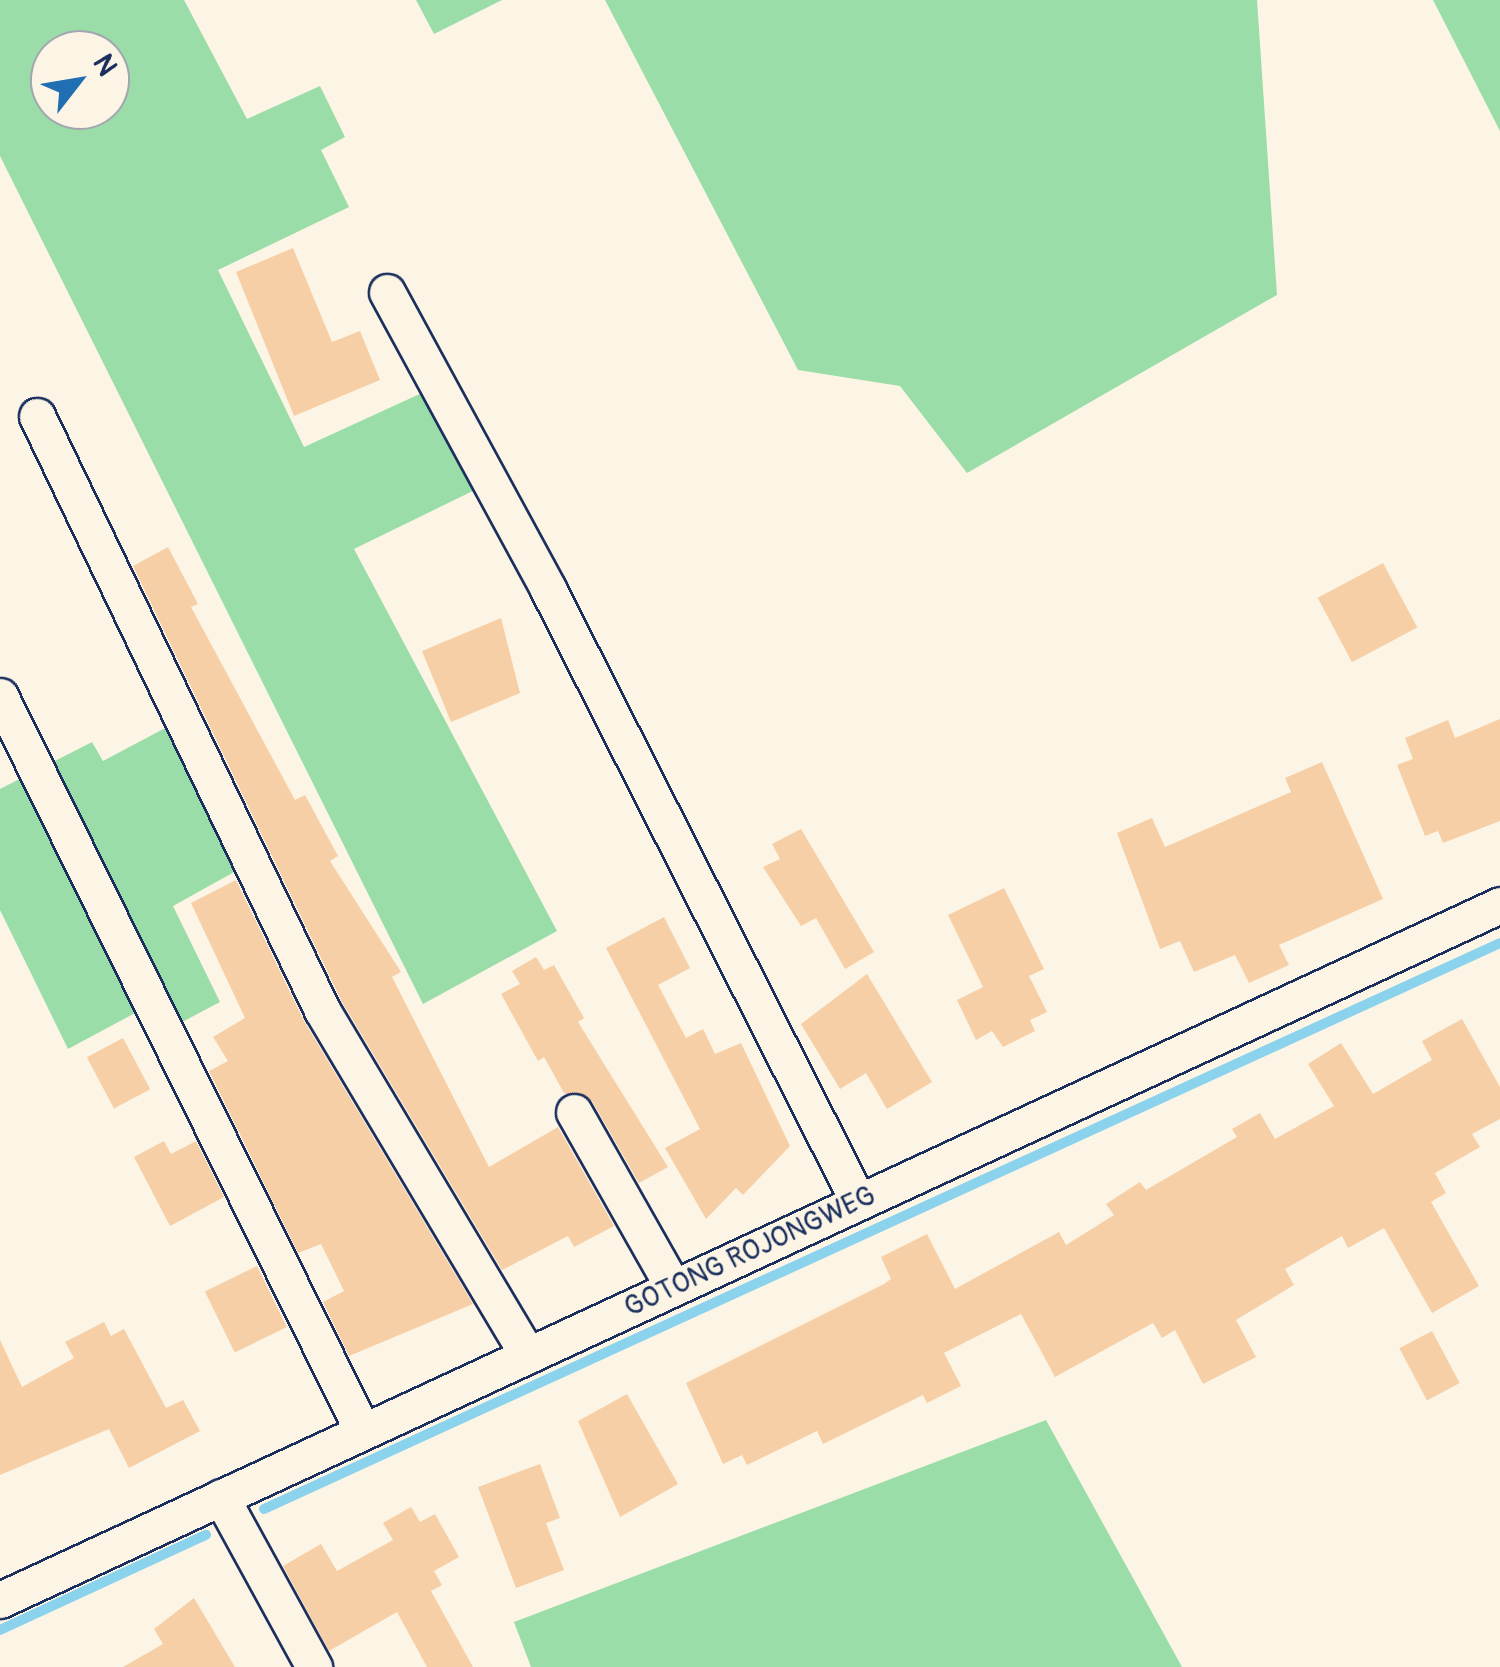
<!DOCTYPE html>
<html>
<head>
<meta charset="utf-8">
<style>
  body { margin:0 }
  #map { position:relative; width:1500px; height:1667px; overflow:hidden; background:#fcf5e5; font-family:Pangolin,sans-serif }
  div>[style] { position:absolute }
  .green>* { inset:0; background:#9bdda8 }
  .stream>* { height:10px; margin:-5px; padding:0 5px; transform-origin:5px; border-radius:5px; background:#8bd2ec }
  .building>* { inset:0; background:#f6cfa6; transform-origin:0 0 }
  .roads { filter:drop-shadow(2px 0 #1b2f5e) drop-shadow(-2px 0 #1b2f5e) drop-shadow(0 2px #1b2f5e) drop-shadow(0 -2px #1b2f5e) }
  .minor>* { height:35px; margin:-17.5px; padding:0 17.5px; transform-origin:17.5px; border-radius:17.5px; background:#fcf5e5 }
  span { translate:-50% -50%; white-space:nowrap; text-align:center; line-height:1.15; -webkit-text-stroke:8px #fcf5e5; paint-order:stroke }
  .street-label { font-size:28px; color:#1b2f5e }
  .north { position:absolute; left:30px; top:30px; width:100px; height:100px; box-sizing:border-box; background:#fcf5e5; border:2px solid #a2a6af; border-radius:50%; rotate:59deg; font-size:28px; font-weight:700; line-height:40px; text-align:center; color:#1b2f5e }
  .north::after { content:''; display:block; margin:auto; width:35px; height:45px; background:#1f6fb2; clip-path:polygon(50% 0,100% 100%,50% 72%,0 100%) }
</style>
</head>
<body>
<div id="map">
  <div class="green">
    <div style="clip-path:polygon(evenodd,0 0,184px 0,247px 119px,320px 86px,345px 137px,321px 150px,349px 207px,218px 270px,304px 447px,435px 387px,483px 486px,354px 549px,557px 931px,423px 1004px,0 156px,0 0,50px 50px,110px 50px,110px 110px,50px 110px,50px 50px)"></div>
    <div style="clip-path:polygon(416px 0,502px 0,434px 34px)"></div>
    <div style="clip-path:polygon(605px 0,1257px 0,1277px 295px,967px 473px,900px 386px,798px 370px)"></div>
    <div style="clip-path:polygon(1433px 0,1500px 0,1500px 131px)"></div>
    <div style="clip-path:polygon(169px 726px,236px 871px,173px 906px,220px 1002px,152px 1038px,137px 1012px,68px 1049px,0 910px,0 789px,92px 742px,103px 761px)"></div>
    <div style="clip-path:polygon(1046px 1420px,1182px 1667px,531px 1667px,514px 1622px)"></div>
  </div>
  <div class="stream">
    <div style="left:264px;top:1509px;width:1359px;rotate:-24.6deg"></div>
    <div style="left:0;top:1630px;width:227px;rotate:-24.8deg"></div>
  </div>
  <div class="building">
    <div style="clip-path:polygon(293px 248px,332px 342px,360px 331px,380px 380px,294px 416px,236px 272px)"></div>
    <div style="clip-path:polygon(168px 547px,198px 604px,191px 607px,295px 800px,305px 795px,338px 856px,330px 861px,401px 972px,392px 977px,489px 1167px,558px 1127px,614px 1226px,574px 1247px,568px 1236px,502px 1270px,341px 1000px,133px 566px)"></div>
    <div style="left:1383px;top:563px;width:73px;height:74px;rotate:62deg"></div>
    <div style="clip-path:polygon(501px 618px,520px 693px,451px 722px,422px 651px)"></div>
    <div style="clip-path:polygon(1500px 719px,1500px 821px,1443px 843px,1438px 831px,1425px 836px,1397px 765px,1413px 759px,1405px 738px,1448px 720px,1455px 738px)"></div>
    <div style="clip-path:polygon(1322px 762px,1383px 899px,1279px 945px,1289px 965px,1249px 983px,1235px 955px,1194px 972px,1180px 941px,1160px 949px,1117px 833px,1152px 818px,1165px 847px,1291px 792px,1285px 778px)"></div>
    <div style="clip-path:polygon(801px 829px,874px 952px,845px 969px,816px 918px,801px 926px,763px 867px,780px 859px,772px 844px)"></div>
    <div style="clip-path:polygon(236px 880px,304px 1021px,473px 1304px,349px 1356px,323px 1302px,344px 1291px,321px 1244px,298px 1253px,209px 1071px,228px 1061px,213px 1037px,245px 1018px,191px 903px)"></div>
    <div style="clip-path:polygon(1004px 888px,1044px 969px,1029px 976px,1047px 1012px,1030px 1020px,1035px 1031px,1003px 1047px,992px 1031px,976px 1040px,957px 1000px,983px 987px,948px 915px)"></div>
    <div style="clip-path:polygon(664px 917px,690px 968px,658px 985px,686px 1038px,703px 1029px,715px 1054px,741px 1043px,790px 1146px,743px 1195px,736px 1188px,706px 1219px,665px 1148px,700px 1129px,606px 948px)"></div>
    <div style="clip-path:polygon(536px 957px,544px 970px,554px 965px,584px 1018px,578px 1022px,668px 1167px,639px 1183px,592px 1101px,564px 1093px,544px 1057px,538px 1061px,501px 994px,520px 984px,512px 971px)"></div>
    <div style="clip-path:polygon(867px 974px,932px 1082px,887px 1109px,866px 1073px,840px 1089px,801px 1024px)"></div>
    <div style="clip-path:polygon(1462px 1019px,1500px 1087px,1500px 1119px,1472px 1134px,1480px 1147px,1435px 1173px,1446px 1193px,1431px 1202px,1479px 1286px,1432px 1313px,1384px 1228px,1348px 1248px,1342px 1236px,1285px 1269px,1294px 1285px,1236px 1320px,1256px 1357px,1203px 1384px,1175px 1330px,1162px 1338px,1153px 1323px,1055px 1377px,1021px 1314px,944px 1353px,961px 1386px,927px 1403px,923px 1395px,823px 1444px,817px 1431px,747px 1465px,742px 1455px,723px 1464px,686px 1383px,884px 1284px,891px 1279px,881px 1257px,927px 1234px,955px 1289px,1059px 1232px,1066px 1245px,1114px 1215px,1106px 1204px,1140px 1182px,1146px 1190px,1237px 1137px,1232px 1129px,1260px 1113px,1275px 1139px,1334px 1106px,1308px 1064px,1341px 1043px,1373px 1094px,1432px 1060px,1422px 1041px)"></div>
    <div style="left:123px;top:1038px;width:58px;height:41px;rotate:62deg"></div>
    <div style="clip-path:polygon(164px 1141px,171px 1154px,196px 1141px,224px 1197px,170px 1226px,134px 1157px)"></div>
    <div style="left:257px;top:1266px;width:68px;height:58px;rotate:64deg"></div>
    <div style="clip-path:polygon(104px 1322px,111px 1336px,124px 1329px,166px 1408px,183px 1400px,200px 1431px,129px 1468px,109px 1429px,0 1475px,0 1340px,22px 1387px,74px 1358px,65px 1342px)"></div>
    <div style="left:1432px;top:1331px;width:59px;height:37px;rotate:62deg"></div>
    <div style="clip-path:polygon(627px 1394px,678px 1484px,620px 1517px,578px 1421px)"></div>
    <div style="clip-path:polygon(540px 1464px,560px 1518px,546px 1523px,564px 1570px,516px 1588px,478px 1487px)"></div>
    <div style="clip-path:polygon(411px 1507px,420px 1522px,435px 1514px,459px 1557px,434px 1571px,442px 1585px,431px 1591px,473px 1667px,427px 1667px,397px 1612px,329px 1651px,283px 1566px,321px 1544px,337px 1571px,393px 1540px,383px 1523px)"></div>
    <div style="clip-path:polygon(194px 1598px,235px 1667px,123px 1667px,163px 1644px,154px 1629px)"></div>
  </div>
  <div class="roads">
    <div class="minor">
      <div style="left:387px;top:292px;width:338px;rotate:61.5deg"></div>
      <div style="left:548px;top:589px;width:686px;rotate:63.14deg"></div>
      <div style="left:37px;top:416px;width:659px;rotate:64.37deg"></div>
      <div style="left:322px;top:1010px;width:402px;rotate:59.2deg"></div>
      <div style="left:0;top:696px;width:818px;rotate:63.75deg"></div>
      <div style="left:574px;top:1112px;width:201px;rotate:60.5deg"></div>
      <div style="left:221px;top:1497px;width:194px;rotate:61.3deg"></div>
      <div style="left:0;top:1600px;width:1653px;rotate:-24.86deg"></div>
    </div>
  </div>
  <div class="street-label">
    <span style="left:750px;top:1252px;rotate:-25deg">GOTONG ROJONGWEG</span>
  </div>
  <div class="north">N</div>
</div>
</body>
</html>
